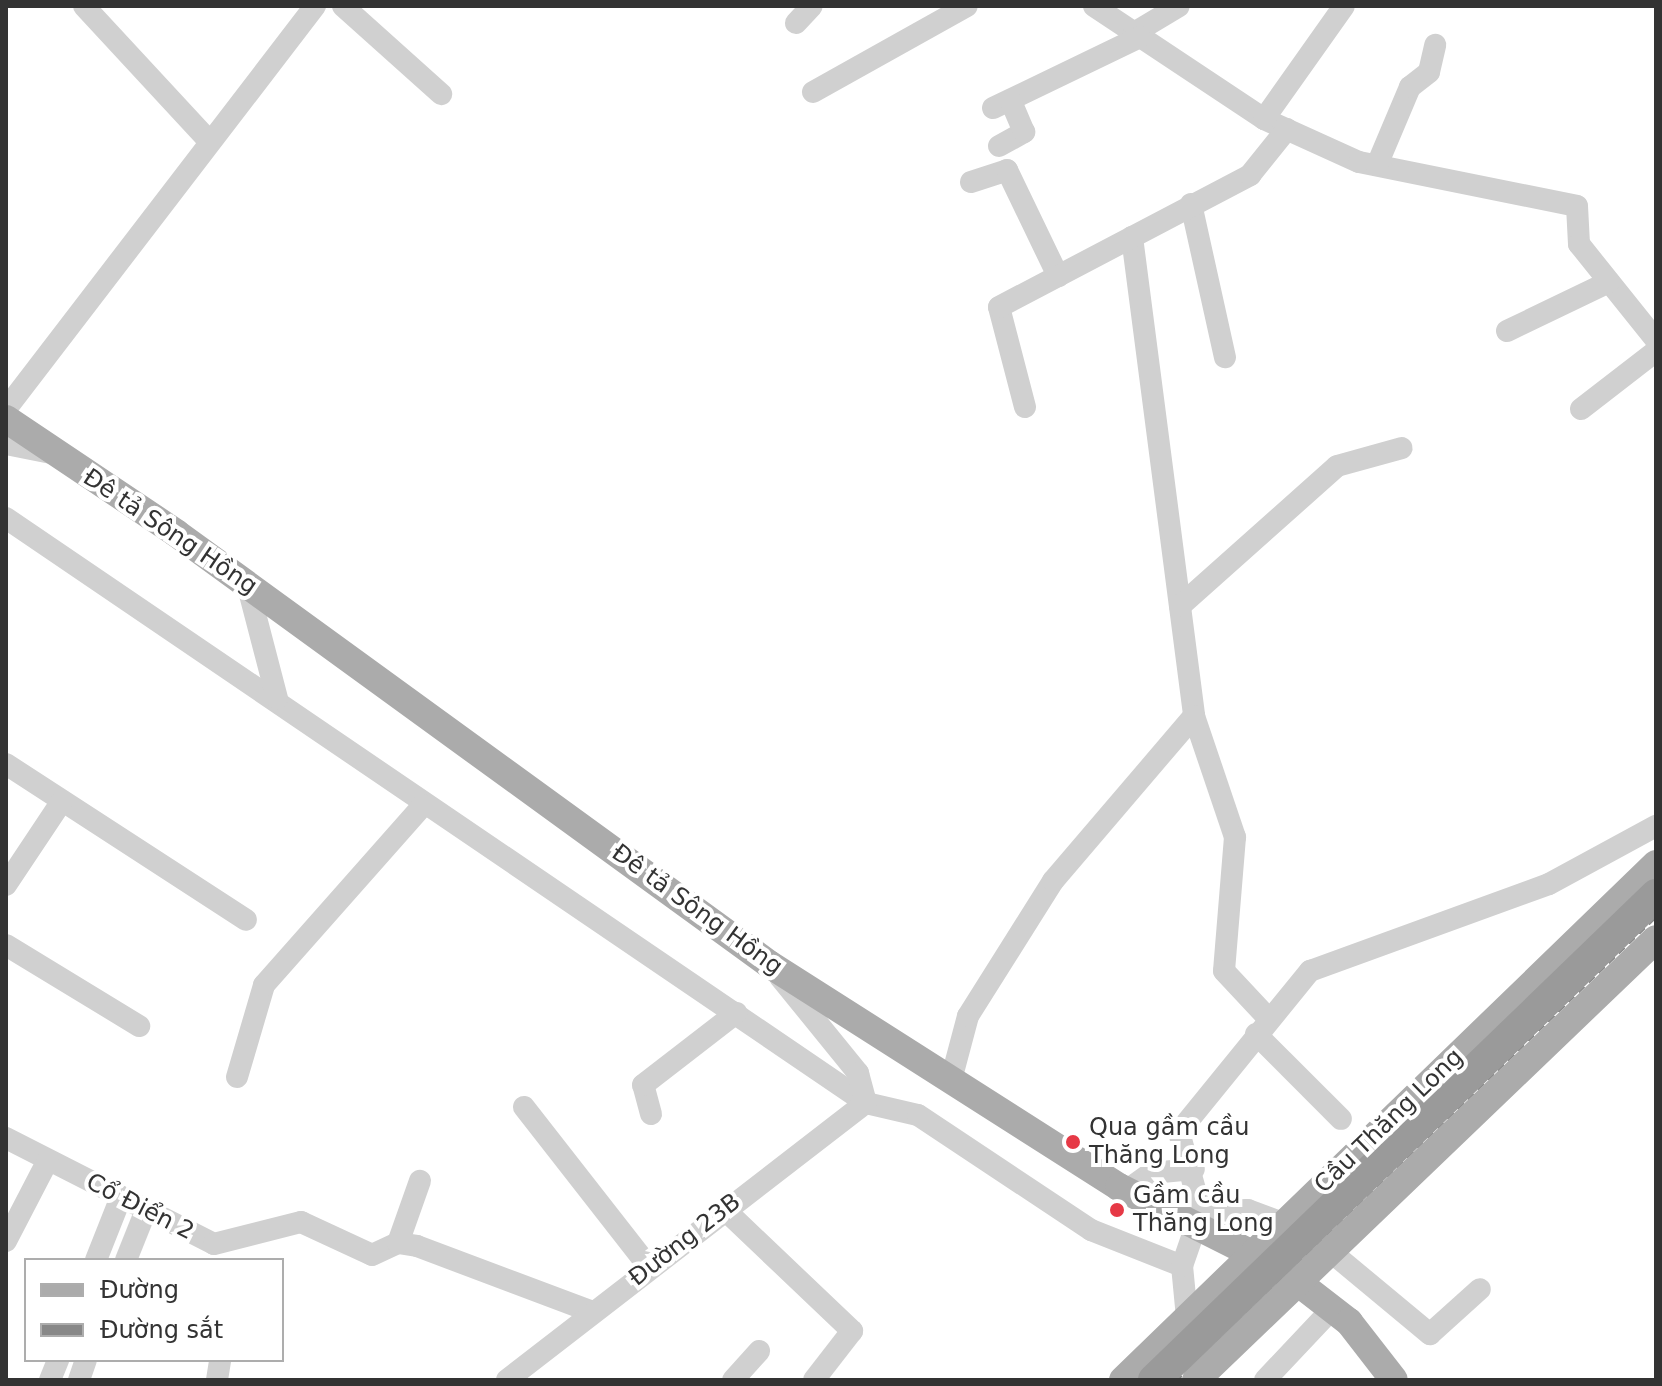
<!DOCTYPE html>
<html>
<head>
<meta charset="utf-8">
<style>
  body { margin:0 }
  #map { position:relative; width:1662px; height:1386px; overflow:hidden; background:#fff; font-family:"DejaVu Sans",sans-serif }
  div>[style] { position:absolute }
  .minor>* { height:22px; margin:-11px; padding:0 11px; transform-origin:11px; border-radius:11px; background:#d0d0d0 }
  .major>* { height:28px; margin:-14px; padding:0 14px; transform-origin:14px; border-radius:14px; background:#ababab }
  .rail>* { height:5px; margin-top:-2.5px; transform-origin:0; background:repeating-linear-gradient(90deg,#888 0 8px,transparent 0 14px) }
  .major-bridge>* { height:28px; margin:-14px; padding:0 14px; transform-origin:14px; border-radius:14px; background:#ababab }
  .highway-bridge>* { height:32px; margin:-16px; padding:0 16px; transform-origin:16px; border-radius:16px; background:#9a9a9a }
  .dots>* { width:22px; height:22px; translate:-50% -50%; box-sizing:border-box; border:4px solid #fff; border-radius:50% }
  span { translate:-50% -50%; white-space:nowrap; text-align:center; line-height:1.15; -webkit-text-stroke:8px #fff; paint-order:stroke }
  .street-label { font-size:24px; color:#333 }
  .poi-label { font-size:24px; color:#333 }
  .left { translate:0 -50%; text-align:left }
  .frame { position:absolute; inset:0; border:8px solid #333; pointer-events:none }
  .legend { position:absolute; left:24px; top:1258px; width:260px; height:104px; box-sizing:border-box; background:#fff; border:2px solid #adadad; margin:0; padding:10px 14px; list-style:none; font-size:24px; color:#333 }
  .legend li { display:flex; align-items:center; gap:16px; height:40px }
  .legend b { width:40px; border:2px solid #adadad }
</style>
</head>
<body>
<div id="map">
  <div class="minor">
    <div style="left:84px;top:6px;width:183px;rotate:47.2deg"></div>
    <div style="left:343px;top:6px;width:132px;rotate:41.9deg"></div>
    <div style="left:1094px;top:6px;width:204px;rotate:33.6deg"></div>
    <div style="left:1264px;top:119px;width:104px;rotate:24.4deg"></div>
    <div style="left:1359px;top:162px;width:222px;rotate:11.4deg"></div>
    <div style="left:1577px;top:206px;width:38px;rotate:87deg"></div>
    <div style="left:1579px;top:244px;width:123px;rotate:51.3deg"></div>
    <div style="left:796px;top:23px;width:23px;rotate:-47deg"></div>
    <div style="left:1134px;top:33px;width:52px;rotate:-31deg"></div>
    <div style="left:813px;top:92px;width:176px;rotate:-29.2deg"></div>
    <div style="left:993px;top:108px;width:163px;rotate:-25.8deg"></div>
    <div style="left:1264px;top:119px;width:138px;rotate:-54.7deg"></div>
    <div style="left:999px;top:146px;width:29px;rotate:-29deg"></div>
    <div style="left:1024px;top:132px;width:34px;rotate:-113deg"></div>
    <div style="left:1377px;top:165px;width:85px;rotate:-67.1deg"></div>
    <div style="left:1410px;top:87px;width:24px;rotate:-38deg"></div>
    <div style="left:1429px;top:72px;width:28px;rotate:-77deg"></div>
    <div style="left:971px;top:182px;width:38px;rotate:-18deg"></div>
    <div style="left:1007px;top:170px;width:118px;rotate:64.3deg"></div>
    <div style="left:1191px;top:204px;width:157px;rotate:77.5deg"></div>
    <div style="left:1132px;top:237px;width:483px;rotate:82.6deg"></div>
    <div style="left:1194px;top:716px;width:128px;rotate:71.3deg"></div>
    <div style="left:1235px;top:837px;width:134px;rotate:94.7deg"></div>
    <div style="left:1224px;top:971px;width:64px;rotate:46.9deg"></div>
    <div style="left:1507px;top:331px;width:113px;rotate:-25.7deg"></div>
    <div style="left:1025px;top:407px;width:103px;rotate:-104.6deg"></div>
    <div style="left:999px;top:307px;width:284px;rotate:-27.7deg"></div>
    <div style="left:1250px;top:175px;width:59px;rotate:-51.2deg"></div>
    <div style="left:6px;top:409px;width:508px;rotate:-52.52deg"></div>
    <div style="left:1581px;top:409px;width:95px;rotate:-37.7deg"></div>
    <div style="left:6px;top:444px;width:46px;rotate:11.3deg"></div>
    <div style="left:6px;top:518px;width:1040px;rotate:34.22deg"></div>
    <div style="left:866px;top:1103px;width:53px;rotate:13deg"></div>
    <div style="left:918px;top:1115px;width:208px;rotate:33.6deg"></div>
    <div style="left:1091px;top:1230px;width:98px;rotate:21.6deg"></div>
    <div style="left:247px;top:583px;width:119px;rotate:75.4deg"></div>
    <div style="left:1180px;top:606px;width:210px;rotate:-41.7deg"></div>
    <div style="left:1337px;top:466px;width:67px;rotate:-15.5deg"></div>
    <div style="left:6px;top:764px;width:286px;rotate:33deg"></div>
    <div style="left:6px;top:885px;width:101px;rotate:-56.3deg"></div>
    <div style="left:6px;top:945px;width:156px;rotate:31.3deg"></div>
    <div style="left:780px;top:977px;width:124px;rotate:50.9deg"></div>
    <div style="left:858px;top:1073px;width:31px;rotate:75deg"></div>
    <div style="left:1256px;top:1034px;width:120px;rotate:45deg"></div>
    <div style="left:237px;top:1077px;width:96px;rotate:-73.6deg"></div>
    <div style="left:264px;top:985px;width:240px;rotate:-48.5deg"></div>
    <div style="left:951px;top:1080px;width:66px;rotate:-75.1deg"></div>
    <div style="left:968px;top:1016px;width:160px;rotate:-57.8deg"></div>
    <div style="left:1053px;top:881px;width:217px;rotate:-49.5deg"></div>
    <div style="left:524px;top:1107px;width:203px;rotate:52deg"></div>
    <div style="left:651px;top:1114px;width:30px;rotate:-105deg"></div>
    <div style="left:643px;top:1085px;width:118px;rotate:-37.7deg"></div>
    <div style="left:6px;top:1138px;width:233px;rotate:27deg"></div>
    <div style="left:214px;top:1244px;width:90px;rotate:-14.2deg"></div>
    <div style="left:301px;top:1222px;width:78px;rotate:24.9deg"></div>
    <div style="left:372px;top:1255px;width:29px;rotate:-25deg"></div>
    <div style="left:398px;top:1243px;width:19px;rotate:9deg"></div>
    <div style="left:417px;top:1246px;width:188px;rotate:20.6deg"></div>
    <div style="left:1126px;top:1191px;width:31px;rotate:-36deg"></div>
    <div style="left:1151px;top:1173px;width:43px;rotate:-5.3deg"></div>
    <div style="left:724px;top:1209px;width:177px;rotate:43.6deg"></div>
    <div style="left:852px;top:1331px;width:62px;rotate:127.8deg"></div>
    <div style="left:1201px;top:1211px;width:47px;rotate:-1.2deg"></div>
    <div style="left:1248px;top:1210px;width:63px;rotate:20.4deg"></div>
    <div style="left:1307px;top:1232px;width:160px;rotate:39.7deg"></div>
    <div style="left:1430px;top:1334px;width:67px;rotate:-42deg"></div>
    <div style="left:6px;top:1241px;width:91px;rotate:-62.6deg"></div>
    <div style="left:398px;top:1243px;width:66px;rotate:-70.5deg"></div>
    <div style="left:96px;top:1260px;width:68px;rotate:-68.4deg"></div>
    <div style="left:126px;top:1260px;width:54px;rotate:-68.2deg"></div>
    <div style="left:1188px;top:1328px;width:62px;rotate:-95.5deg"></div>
    <div style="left:1182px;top:1266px;width:58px;rotate:-70.9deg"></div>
    <div style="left:1201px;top:1211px;width:82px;rotate:-105.6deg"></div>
    <div style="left:1179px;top:1132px;width:208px;rotate:-50.9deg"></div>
    <div style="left:1310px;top:971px;width:254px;rotate:-20deg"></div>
    <div style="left:1549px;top:884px;width:122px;rotate:-28.5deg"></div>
    <div style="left:50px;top:1380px;width:22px;rotate:-68deg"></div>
    <div style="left:79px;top:1380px;width:21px;rotate:-71deg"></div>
    <div style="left:217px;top:1380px;width:20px;rotate:-81deg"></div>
    <div style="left:507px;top:1380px;width:453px;rotate:-37.7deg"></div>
    <div style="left:733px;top:1380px;width:39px;rotate:-48deg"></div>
    <div style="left:1265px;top:1380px;width:98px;rotate:-46.7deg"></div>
  </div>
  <div class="major">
    <div style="left:6px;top:419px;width:205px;rotate:33.8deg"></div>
    <div style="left:176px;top:533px;width:733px;rotate:36.01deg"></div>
    <div style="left:769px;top:964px;width:415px;rotate:32.5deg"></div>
    <div style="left:1119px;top:1187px;width:178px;rotate:26.7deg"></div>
    <div style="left:1278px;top:1267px;width:90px;rotate:37.8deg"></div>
    <div style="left:1349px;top:1322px;width:73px;rotate:52.2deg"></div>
  </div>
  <div class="rail">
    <div style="left:1175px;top:1380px;width:669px;rotate:-44.03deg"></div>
  </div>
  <div class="major-bridge">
    <div style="left:1123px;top:1380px;width:742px;rotate:-44.07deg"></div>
    <div style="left:1196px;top:1380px;width:637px;rotate:-43.79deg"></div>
  </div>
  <div class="highway-bridge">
    <div style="left:1154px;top:1380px;width:698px;rotate:-44.01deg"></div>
  </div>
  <div class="dots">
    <div style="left:1073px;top:1142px;background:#e63946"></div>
    <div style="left:1117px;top:1210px;background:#e63946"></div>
  </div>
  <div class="street-label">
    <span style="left:170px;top:532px;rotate:34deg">Đê tả Sông Hồng</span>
    <span style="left:697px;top:910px;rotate:36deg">Đê tả Sông Hồng</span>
    <span style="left:1389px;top:1121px;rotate:-44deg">Cầu Thăng Long</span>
    <span style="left:140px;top:1207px;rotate:27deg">Cổ Điển 2</span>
    <span style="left:685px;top:1240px;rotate:-38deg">Đường 23B</span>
  </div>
  <div class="poi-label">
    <span class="left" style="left:1089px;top:1142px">Qua gầm cầu<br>Thăng Long</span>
    <span class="left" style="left:1133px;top:1210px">Gầm cầu<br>Thăng Long</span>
  </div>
  <div class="frame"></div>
  <ul class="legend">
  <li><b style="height:10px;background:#ababab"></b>Đường</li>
  <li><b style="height:10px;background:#888"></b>Đường sắt</li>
  </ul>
</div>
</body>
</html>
